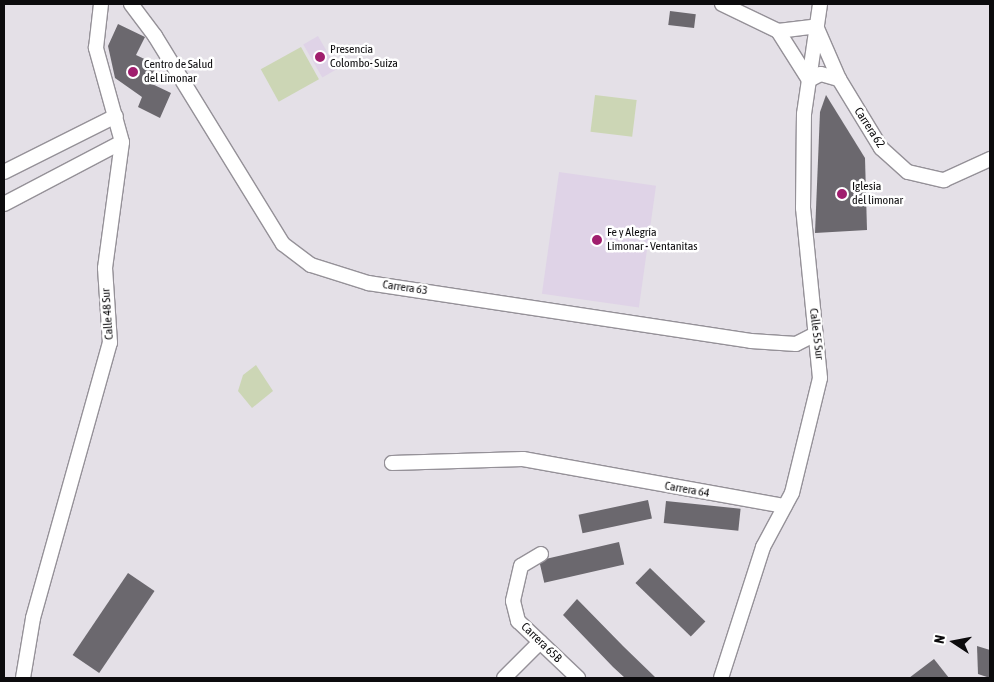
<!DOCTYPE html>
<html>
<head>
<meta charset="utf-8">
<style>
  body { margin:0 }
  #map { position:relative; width:994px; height:682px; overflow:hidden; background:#e4e0e7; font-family:"Asap Condensed",sans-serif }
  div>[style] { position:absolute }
  .education>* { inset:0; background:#dfd3e7; transform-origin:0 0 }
  .green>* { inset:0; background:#ccd6b5; transform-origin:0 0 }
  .building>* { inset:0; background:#6b686e; transform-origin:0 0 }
  .roads { filter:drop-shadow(1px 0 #959198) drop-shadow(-1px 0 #959198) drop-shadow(0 1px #959198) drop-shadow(0 -1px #959198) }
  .street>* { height:14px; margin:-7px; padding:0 7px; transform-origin:7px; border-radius:7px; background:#fff }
  .dots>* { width:14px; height:14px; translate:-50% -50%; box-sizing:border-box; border:2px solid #fff; border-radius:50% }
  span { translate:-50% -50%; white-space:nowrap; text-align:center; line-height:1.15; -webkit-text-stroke:5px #fff; paint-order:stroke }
  .poi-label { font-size:12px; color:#0c0b0d }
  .left { translate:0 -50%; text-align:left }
  .street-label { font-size:12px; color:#0c0b0d }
  .frame { position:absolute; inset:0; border:5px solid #0c0b0d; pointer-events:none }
  .north { position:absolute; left:929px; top:617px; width:50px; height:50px; -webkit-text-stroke:4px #fff; paint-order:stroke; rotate:281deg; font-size:14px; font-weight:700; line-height:20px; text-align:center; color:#0c0b0d }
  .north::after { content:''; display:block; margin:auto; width:18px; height:22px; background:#0c0b0d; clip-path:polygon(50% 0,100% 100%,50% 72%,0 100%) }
</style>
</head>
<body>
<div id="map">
  <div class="education">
    <div style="left:318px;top:36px;width:38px;height:17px;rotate:60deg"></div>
    <div style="left:559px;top:172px;width:98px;height:123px;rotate:8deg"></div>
  </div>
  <div class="green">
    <div style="left:301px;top:47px;width:37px;height:46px;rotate:61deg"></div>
    <div style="left:595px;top:95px;width:42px;height:37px;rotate:7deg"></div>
    <div style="clip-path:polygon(256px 365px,273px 391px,252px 408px,238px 391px,243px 375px)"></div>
  </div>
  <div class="building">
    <div style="left:670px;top:11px;width:26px;height:14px;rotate:7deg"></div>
    <div style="clip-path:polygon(118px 24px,145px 37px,136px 55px,157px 65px,148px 82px,171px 93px,160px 118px,138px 107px,142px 97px,115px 78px,108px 46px)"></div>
    <div style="clip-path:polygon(826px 95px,865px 158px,867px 230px,815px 233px,820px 112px)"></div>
    <div style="left:648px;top:500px;width:19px;height:71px;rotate:78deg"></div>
    <div style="left:666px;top:501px;width:75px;height:22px;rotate:6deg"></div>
    <div style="left:619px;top:542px;width:23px;height:82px;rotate:77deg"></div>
    <div style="left:650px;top:568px;width:77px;height:21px;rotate:44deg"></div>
    <div style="left:128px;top:573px;width:32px;height:99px;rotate:34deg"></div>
    <div style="clip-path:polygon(577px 599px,623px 646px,656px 678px,625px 678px,613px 667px,563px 615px)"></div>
    <div style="clip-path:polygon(977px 646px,990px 650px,990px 678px,978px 674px)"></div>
    <div style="clip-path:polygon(934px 659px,949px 678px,909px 678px)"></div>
  </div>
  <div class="roads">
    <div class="street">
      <div style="left:131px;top:4px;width:40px;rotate:53deg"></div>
      <div style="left:155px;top:36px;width:244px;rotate:58.4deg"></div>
      <div style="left:283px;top:244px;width:35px;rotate:37deg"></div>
      <div style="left:311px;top:265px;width:60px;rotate:17.5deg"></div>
      <div style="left:368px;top:283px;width:387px;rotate:8.6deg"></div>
      <div style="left:751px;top:341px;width:45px;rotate:3.8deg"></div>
      <div style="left:796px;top:344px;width:22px;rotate:-27deg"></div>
      <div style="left:722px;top:4px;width:62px;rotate:25.7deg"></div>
      <div style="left:778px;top:31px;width:58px;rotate:57.7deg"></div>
      <div style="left:809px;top:80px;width:13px;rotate:-27deg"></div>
      <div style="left:821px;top:74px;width:19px;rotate:16deg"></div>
      <div style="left:778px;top:31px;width:38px;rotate:-7deg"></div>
      <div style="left:816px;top:26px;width:58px;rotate:66.5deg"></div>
      <div style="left:839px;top:79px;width:81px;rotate:58.7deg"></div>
      <div style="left:881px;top:148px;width:36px;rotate:42deg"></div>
      <div style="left:908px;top:172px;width:37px;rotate:13deg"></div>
      <div style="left:944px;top:180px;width:51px;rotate:-24.5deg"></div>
      <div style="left:4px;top:172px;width:125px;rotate:-26.6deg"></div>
      <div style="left:4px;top:204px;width:133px;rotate:-27.7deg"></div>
      <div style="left:392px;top:463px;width:131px;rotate:-1.7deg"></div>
      <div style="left:523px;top:459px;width:266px;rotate:10.2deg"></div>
      <div style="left:541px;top:554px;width:23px;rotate:149deg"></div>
      <div style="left:521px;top:566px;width:36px;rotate:103deg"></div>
      <div style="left:513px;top:601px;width:21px;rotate:76deg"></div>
      <div style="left:518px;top:621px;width:83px;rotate:43.5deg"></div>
      <div style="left:23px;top:678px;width:61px;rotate:-80.5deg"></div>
      <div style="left:33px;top:618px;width:286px;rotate:-74.4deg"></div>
      <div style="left:110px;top:343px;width:75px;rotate:-93.8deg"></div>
      <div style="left:105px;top:268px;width:127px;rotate:-82.3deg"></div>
      <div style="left:122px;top:142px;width:98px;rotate:-105.5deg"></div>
      <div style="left:96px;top:48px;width:44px;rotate:-83.5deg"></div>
      <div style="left:504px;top:678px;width:51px;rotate:-45deg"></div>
      <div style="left:721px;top:678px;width:138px;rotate:-72.2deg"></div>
      <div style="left:763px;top:547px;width:61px;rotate:-61.8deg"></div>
      <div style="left:792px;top:493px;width:118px;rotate:-76.3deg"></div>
      <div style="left:820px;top:378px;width:171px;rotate:-95.7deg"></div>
      <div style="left:803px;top:208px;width:94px;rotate:-89.4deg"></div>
      <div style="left:804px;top:114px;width:111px;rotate:-81.7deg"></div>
    </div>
  </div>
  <div class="dots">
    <div style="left:320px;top:57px;background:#a01e6e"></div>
    <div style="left:133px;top:72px;background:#a01e6e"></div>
    <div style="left:842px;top:194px;background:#a01e6e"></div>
    <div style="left:597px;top:240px;background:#a01e6e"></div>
  </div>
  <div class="poi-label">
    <span class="left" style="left:330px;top:57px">Presencia<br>Colombo- Suiza</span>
    <span class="left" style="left:144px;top:72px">Centro de Salud<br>del Limonar</span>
    <span class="left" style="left:852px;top:194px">Iglesia<br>del limonar</span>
    <span class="left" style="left:607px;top:240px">Fe y Alegría<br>Limonar - Ventanitas</span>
  </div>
  <div class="street-label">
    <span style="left:869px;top:128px;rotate:57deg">Carrera 62</span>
    <span style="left:405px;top:288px;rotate:8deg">Carrera 63</span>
    <span style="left:108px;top:314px;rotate:-94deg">Calle 48 Sur</span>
    <span style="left:816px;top:334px;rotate:83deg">Calle 55 Sur</span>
    <span style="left:687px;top:490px;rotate:10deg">Carrera 64</span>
    <span style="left:541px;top:643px;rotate:44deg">Carrera 65B</span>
  </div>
  <div class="frame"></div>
  <div class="north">N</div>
</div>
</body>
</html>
